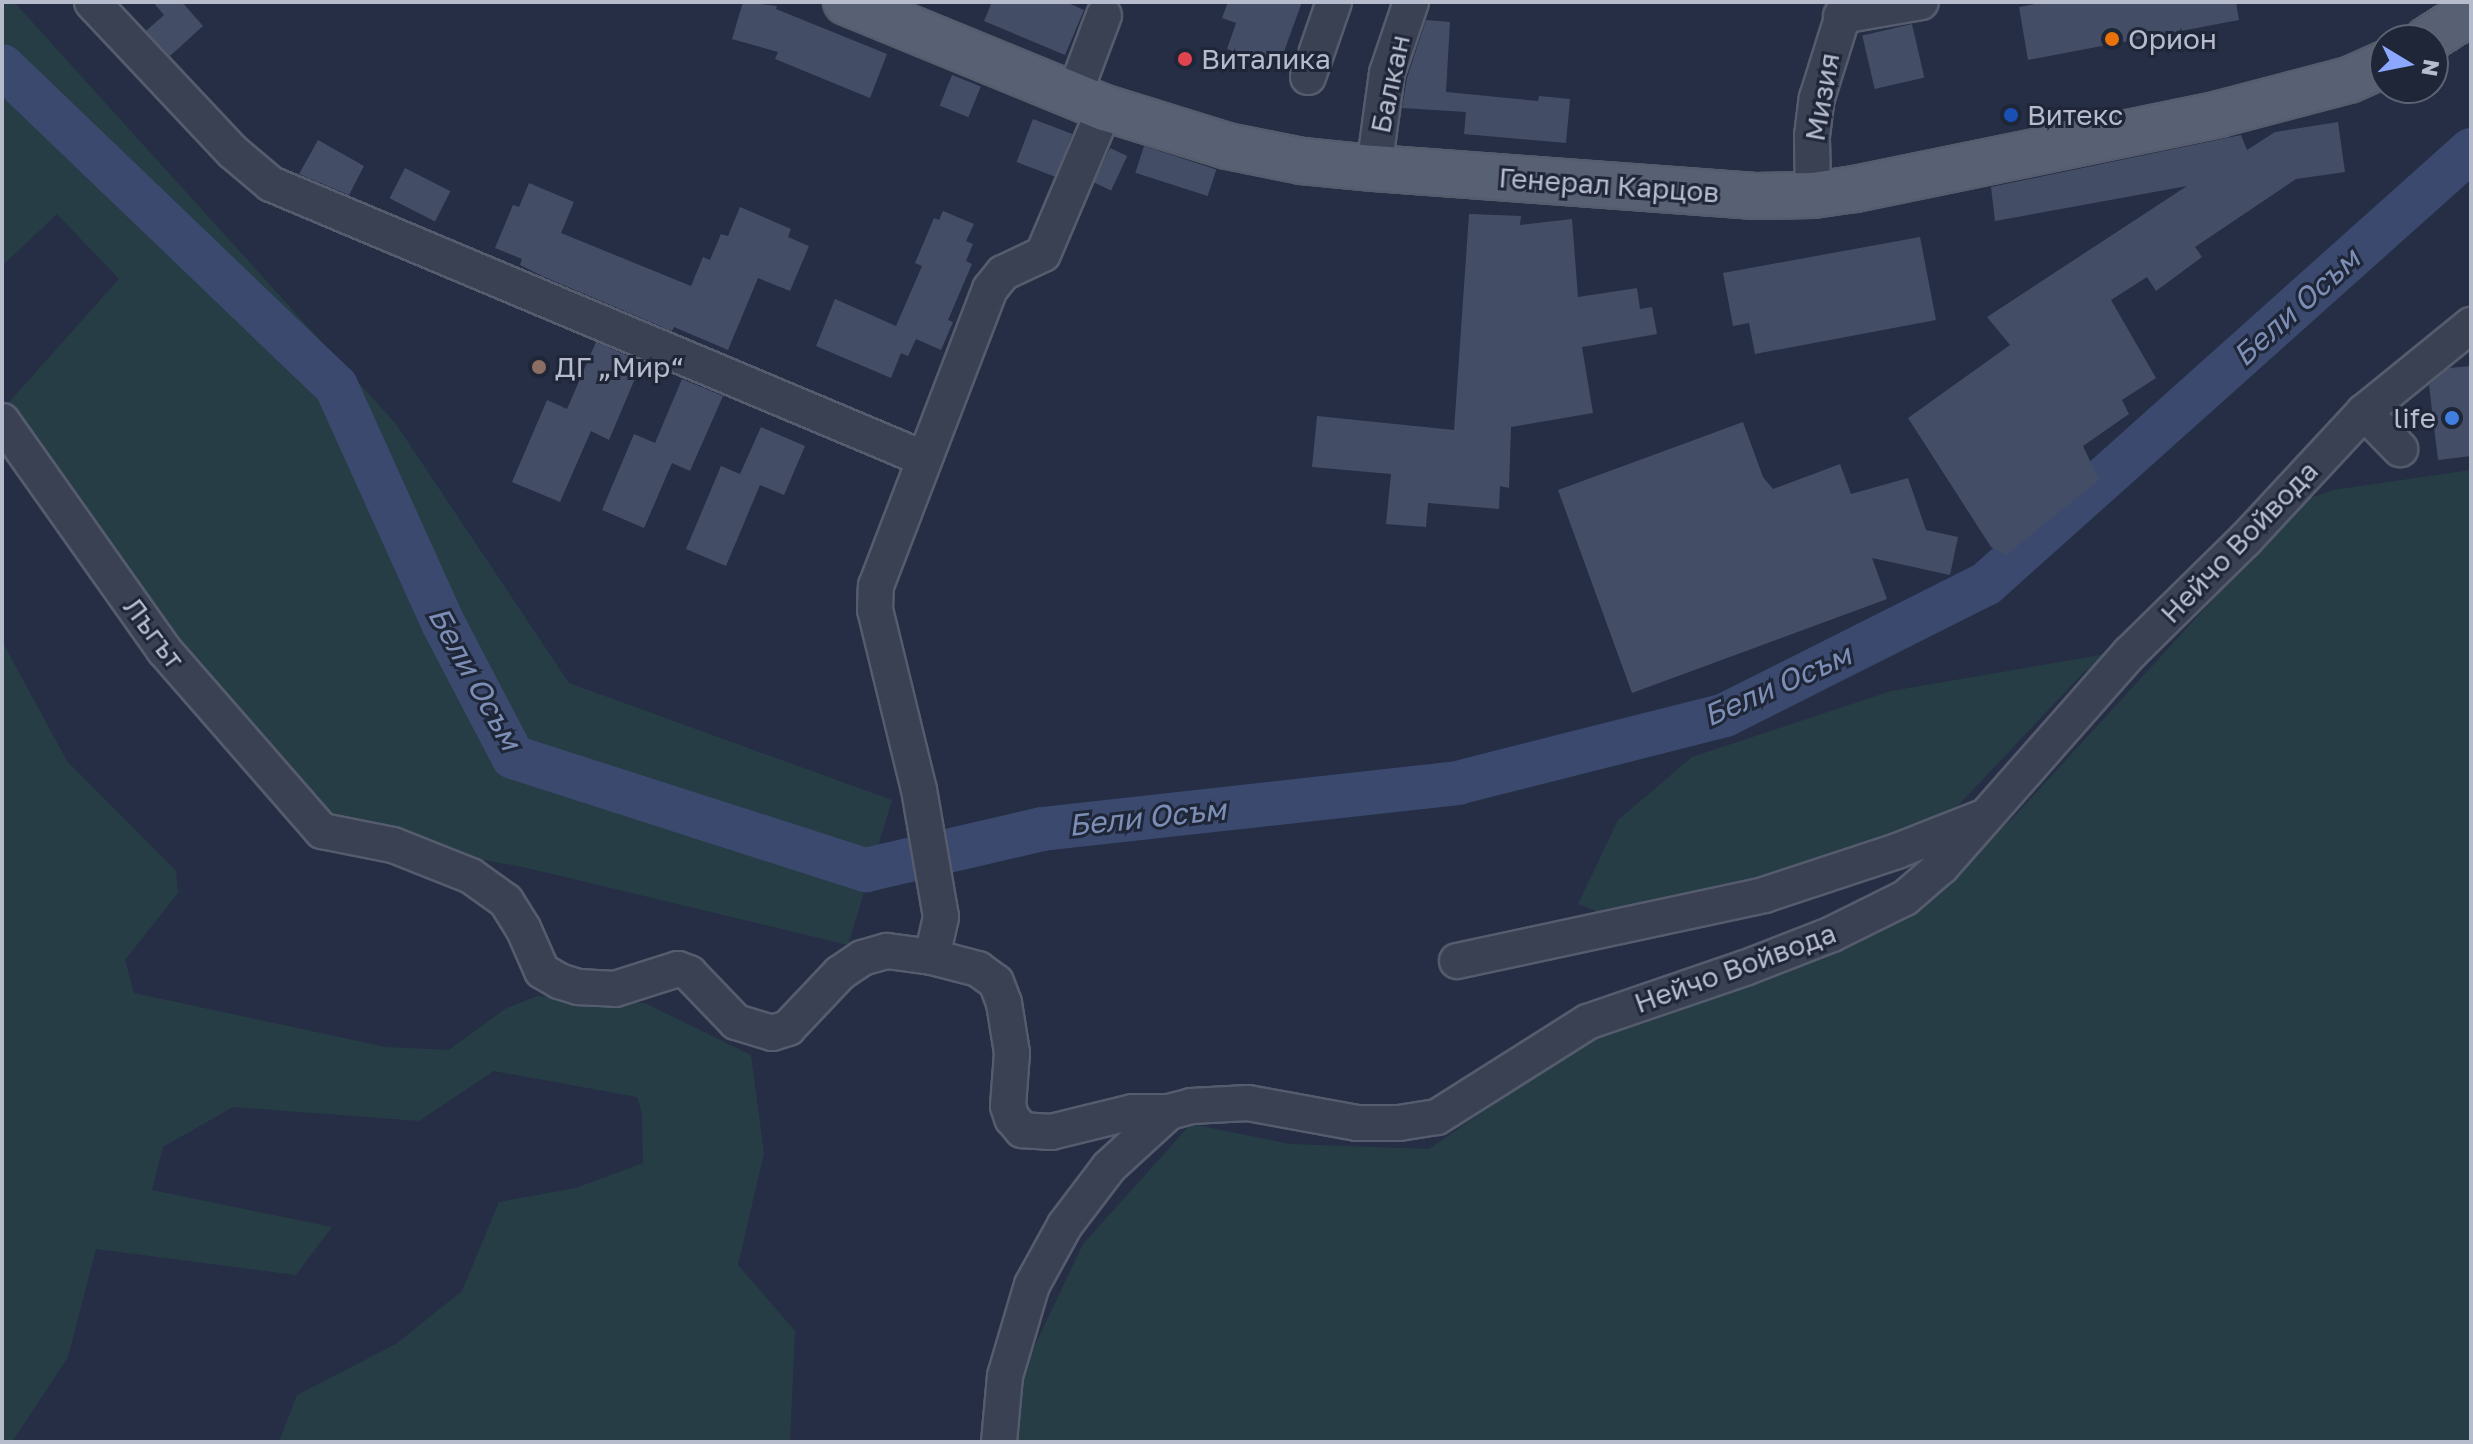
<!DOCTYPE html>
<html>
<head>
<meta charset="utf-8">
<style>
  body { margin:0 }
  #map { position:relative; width:2473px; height:1444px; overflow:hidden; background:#252e44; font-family:"Golos Text",sans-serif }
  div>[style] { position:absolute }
  .green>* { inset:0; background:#273d45 }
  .river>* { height:44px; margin:-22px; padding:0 22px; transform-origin:22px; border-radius:22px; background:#3a496d }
  .building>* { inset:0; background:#444d66; transform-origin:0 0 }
  .roads { filter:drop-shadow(2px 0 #555c6d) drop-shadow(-2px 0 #555c6d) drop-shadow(0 2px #555c6d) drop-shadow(0 -2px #555c6d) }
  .minor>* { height:34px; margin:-17px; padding:0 17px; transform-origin:17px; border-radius:17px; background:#3a4153 }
  .major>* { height:44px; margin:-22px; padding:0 22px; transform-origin:22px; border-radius:22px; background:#586073 }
  .dots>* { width:22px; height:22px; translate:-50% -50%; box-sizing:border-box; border:4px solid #1e2638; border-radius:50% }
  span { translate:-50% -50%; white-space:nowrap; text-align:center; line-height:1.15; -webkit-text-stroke:6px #1e2638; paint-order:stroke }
  .poi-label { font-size:28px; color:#b7bccd }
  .left { translate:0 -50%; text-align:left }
  .right { translate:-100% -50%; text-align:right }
  .street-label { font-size:28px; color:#b7bccd }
  .water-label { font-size:30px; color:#7c8eb5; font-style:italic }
  .frame { position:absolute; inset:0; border:4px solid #b7bccd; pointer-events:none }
  .north { position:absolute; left:2369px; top:24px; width:80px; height:80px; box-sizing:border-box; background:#1e2638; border:2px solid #5b6274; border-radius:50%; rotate:100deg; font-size:22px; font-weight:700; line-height:32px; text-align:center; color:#b7bccd }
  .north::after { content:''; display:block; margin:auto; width:28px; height:36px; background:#8ba8fe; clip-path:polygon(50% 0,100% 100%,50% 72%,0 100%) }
</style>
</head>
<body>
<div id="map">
  <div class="green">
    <div style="clip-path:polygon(2px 2px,14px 2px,396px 424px,569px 683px,892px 800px,848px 945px,523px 867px,322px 831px,2px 410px,119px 279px,57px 214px,2px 266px)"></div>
    <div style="clip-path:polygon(2471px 470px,2471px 1442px,1018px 1442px,1020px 1377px,1083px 1244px,1191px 1124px,1290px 1144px,1429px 1149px,1594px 1035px,1700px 1002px,1893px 916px,2012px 819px,2303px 501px,2333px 490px)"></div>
    <div style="clip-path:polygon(2px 641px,67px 761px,176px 871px,178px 893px,125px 960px,134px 993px,386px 1047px,449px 1050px,505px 1009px,537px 996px,645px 1003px,751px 1055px,764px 1153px,738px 1265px,795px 1331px,790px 1442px,279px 1442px,297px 1395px,396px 1344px,462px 1291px,499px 1202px,576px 1188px,643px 1163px,642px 1114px,637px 1097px,494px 1071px,419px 1121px,233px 1107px,163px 1147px,152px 1190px,332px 1227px,296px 1275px,96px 1249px,68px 1357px,12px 1442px,2px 1442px)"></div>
    <div style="clip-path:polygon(2112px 653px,2083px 673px,1918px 848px,1604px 914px,1578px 904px,1618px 820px,1692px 757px,1891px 691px)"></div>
  </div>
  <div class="river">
    <div style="left:2px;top:66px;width:463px;rotate:43.8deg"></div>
    <div style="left:336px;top:386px;width:260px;rotate:65.7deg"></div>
    <div style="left:443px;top:623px;width:151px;rotate:62.4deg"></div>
    <div style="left:513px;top:757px;width:371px;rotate:17.8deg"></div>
    <div style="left:866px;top:870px;width:181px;rotate:-13.1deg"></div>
    <div style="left:1042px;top:829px;width:418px;rotate:-6.3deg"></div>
    <div style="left:1457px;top:783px;width:276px;rotate:-14.2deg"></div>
    <div style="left:1725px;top:715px;width:292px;rotate:-26.7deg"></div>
    <div style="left:1986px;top:584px;width:651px;rotate:-41.82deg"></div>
  </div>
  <div class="building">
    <div style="clip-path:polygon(153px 2px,182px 2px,203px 26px,170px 56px,146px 31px,164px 15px)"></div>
    <div style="clip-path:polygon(743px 2px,777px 6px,776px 9px,887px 54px,870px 98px,775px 59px,778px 52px,732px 39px)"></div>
    <div style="clip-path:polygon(992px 2px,1066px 2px,1084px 10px,1065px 55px,984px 21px)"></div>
    <div style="clip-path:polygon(1228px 2px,1302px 2px,1278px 68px,1227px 49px,1236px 23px,1222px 18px)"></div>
    <div style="clip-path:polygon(2046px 2px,2236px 2px,2239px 20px,2028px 60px,2019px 7px)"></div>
    <div style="clip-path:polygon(1426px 20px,1450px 22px,1446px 92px,1538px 101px,1539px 96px,1570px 99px,1566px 143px,1464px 134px,1466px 112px,1402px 108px,1407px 78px)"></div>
    <div style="left:1912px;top:24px;width:55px;height:51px;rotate:77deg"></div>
    <div style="left:952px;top:75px;width:31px;height:33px;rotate:22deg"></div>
    <div style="left:1033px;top:119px;width:42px;height:46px;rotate:21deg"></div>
    <div style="clip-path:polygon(2338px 122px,2345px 172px,2296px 179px,2195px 247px,2202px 257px,2156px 291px,2147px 277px,2111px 300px,2156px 378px,2122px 400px,2129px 414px,2083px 446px,2099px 480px,2006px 555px,1991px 547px,1908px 418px,2010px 345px,1987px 317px,2187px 186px,1995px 221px,1991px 187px,2241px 135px,2247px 150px,2275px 132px)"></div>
    <div style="clip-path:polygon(318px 140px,364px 166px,349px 195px,299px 174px)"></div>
    <div style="left:1144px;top:146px;width:76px;height:28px;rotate:18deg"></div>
    <div style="left:1110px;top:148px;width:19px;height:38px;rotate:25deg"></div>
    <div style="left:405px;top:168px;width:51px;height:34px;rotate:27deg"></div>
    <div style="clip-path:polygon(529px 183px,574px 202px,561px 233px,691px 286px,703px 257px,710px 260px,721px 234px,728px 236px,740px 207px,791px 229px,788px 237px,809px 246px,790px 291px,758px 278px,728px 350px,674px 327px,672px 331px,542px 276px,520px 265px,522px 259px,495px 248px,513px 205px,519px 207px)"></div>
    <div style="clip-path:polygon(943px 211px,974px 224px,966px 241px,973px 244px,966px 261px,972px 264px,948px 320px,953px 322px,941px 350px,916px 339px,908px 356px,901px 353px,891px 378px,816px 346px,835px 299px,896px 326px,922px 266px,915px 263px,934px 218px,939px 220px)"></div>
    <div style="clip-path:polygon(1469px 214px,1521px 216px,1520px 225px,1572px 219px,1578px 297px,1637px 288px,1640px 309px,1652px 307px,1657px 334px,1582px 347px,1593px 413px,1511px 427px,1509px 488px,1500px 486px,1499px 509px,1428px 503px,1426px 527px,1386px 524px,1391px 474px,1312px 467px,1317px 416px,1454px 430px)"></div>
    <div style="clip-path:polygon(1920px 237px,1936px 320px,1755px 354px,1749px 323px,1733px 326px,1723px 273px)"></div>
    <div style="clip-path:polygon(596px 342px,642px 362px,609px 440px,591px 431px,560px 502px,512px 482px,547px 400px,567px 409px)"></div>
    <div style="clip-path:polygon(2471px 366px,2471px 456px,2438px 460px,2429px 385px,2449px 368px)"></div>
    <div style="clip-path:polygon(682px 379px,723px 396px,690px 471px,672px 463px,644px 528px,602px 510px,634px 434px,655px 443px)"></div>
    <div style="clip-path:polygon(1743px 422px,1763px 477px,1773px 489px,1840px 464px,1851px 494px,1908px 478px,1926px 530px,1958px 537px,1950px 575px,1872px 558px,1887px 599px,1632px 693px,1558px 490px)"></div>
    <div style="clip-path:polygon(761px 427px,805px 446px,784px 495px,760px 485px,726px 566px,686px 549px,721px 466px,740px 474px)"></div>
  </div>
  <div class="roads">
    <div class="minor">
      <div style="left:92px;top:2px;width:206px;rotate:46.8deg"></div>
      <div style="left:233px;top:152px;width:50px;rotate:40.1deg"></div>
      <div style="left:271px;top:184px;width:709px;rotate:22.81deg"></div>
      <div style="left:1841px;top:16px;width:81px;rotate:-9.9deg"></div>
      <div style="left:1308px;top:77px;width:79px;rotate:-70.9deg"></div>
      <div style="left:1074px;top:95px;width:85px;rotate:-69.4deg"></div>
      <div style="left:1374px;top:168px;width:96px;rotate:-82.2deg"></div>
      <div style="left:1387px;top:73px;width:75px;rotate:-71.3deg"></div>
      <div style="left:1813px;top:195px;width:59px;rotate:-91deg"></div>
      <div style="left:1812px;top:136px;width:38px;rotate:-83deg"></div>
      <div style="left:1817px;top:98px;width:101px;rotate:-72.6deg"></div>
      <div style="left:2364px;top:412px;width:52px;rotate:45.8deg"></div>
      <div style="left:2px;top:421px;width:281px;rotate:54.7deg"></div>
      <div style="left:164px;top:650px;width:240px;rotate:48.9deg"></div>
      <div style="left:322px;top:831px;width:72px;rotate:11.2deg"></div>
      <div style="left:393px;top:845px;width:84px;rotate:21.7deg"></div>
      <div style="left:471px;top:876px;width:43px;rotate:35.5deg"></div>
      <div style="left:506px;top:901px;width:32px;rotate:58deg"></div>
      <div style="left:523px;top:928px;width:47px;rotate:66.2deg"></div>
      <div style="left:542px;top:971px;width:20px;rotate:30deg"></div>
      <div style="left:559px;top:981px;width:21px;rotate:17deg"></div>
      <div style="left:579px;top:987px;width:36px;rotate:3deg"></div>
      <div style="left:615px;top:989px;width:66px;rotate:-17.6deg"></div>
      <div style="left:678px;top:969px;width:12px;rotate:20deg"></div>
      <div style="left:689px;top:973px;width:68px;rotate:46.2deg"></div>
      <div style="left:736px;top:1022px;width:38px;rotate:17deg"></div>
      <div style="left:772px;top:1033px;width:17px;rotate:-17deg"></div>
      <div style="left:788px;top:1028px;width:76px;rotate:-46.6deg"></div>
      <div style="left:840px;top:973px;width:27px;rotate:-34deg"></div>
      <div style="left:862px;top:958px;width:26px;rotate:-16deg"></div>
      <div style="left:887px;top:951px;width:45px;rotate:7.6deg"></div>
      <div style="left:932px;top:957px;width:41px;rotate:-77.3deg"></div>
      <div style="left:941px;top:917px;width:129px;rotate:-99.8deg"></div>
      <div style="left:919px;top:790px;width:185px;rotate:-103.7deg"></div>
      <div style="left:875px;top:610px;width:24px;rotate:-88deg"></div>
      <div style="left:876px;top:586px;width:318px;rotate:-69deg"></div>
      <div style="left:990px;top:289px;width:21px;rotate:-51deg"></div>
      <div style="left:1003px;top:273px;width:44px;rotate:-25.4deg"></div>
      <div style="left:1043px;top:254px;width:159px;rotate:-67deg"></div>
      <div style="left:932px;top:957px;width:48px;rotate:14.6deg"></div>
      <div style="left:978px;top:969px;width:22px;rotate:36deg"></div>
      <div style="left:996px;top:982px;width:22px;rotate:69deg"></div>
      <div style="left:1004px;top:1003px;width:51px;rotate:80.9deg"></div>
      <div style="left:1012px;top:1053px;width:53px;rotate:94.3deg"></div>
      <div style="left:1008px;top:1106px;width:13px;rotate:72deg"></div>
      <div style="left:1012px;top:1118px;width:16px;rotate:50deg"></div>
      <div style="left:1022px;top:1130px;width:29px;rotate:4deg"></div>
      <div style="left:1051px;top:1132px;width:84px;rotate:-13.7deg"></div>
      <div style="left:1133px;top:1112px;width:36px"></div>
      <div style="left:1457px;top:961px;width:314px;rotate:-12.1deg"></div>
      <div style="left:1764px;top:895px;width:140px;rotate:-18.3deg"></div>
      <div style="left:1897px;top:851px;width:90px;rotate:-21.4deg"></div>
      <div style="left:999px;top:1442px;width:66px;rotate:-84.8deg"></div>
      <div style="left:1005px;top:1376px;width:95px;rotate:-73.5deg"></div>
      <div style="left:1032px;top:1285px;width:68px;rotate:-61.2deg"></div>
      <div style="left:1065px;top:1225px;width:73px;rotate:-52.8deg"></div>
      <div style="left:1109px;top:1167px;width:81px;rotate:-42.5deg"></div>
      <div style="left:1169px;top:1112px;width:23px;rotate:-15deg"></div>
      <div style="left:1191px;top:1106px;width:57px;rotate:-3deg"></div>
      <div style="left:1248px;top:1103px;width:111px;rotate:10.4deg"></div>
      <div style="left:1357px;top:1123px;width:42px"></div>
      <div style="left:1399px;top:1123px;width:38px;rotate:-9deg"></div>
      <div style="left:1437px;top:1117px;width:178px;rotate:-32.3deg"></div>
      <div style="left:1587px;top:1022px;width:167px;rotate:-18.9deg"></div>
      <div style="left:1745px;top:968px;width:93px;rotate:-21.3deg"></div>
      <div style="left:1832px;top:934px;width:81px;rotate:-26.3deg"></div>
      <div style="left:1905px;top:898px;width:49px;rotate:-40.9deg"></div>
      <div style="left:1942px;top:866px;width:284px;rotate:-48.6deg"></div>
      <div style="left:2130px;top:653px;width:161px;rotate:-44.5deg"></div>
      <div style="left:2245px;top:540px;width:175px;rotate:-47.1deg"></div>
      <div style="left:2364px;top:412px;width:138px;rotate:-39.1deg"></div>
    </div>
    <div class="major">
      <div style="left:846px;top:2px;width:280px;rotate:22.3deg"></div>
      <div style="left:1105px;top:108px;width:128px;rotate:17.3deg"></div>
      <div style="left:1227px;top:146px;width:76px;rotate:11.3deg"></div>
      <div style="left:1302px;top:161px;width:72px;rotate:5.6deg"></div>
      <div style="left:1374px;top:168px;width:382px;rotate:4.2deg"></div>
      <div style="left:1755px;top:196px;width:58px;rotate:-1deg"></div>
      <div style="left:1813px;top:195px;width:42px;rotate:-8.1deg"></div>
      <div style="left:1855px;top:189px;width:372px;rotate:-11.6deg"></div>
      <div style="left:2219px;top:114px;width:134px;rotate:-14.7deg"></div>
      <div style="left:2349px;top:80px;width:39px;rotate:-24deg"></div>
      <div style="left:2427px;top:40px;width:52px;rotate:-32.5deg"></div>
    </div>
  </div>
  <div class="dots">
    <div style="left:2112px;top:39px;background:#e8710a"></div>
    <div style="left:1185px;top:59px;background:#e0444e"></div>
    <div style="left:2011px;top:115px;background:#1a4fb4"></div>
    <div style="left:539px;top:367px;background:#8d6e63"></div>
    <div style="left:2452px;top:418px;background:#3f7fe0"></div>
  </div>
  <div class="poi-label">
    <span class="left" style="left:2128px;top:39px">Орион</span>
    <span class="left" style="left:1201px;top:59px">Виталика</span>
    <span class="left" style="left:2027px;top:115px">Витекс</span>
    <span class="left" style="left:555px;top:367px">ДГ „Мир“</span>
    <span class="right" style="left:2436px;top:418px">life</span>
  </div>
  <div class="street-label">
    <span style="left:1390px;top:84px;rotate:-78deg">Балкан</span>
    <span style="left:1822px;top:97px;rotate:-80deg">Мизия</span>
    <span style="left:1609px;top:185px;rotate:4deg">Генерал Карцов</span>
    <span style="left:2239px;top:542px;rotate:-46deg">Нейчо Войвода</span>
    <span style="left:154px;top:633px;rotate:53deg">Лъгът</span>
    <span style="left:1735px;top:968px;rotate:-20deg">Нейчо Войвода</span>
  </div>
  <div class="water-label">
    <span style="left:2296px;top:307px;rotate:-42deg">Бели Осъм</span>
    <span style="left:475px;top:678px;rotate:61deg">Бели Осъм</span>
    <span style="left:1777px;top:685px;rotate:-24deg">Бели Осъм</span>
    <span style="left:1147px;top:817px;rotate:-6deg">Бели Осъм</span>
  </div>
  <div class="frame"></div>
  <div class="north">N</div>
</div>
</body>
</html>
